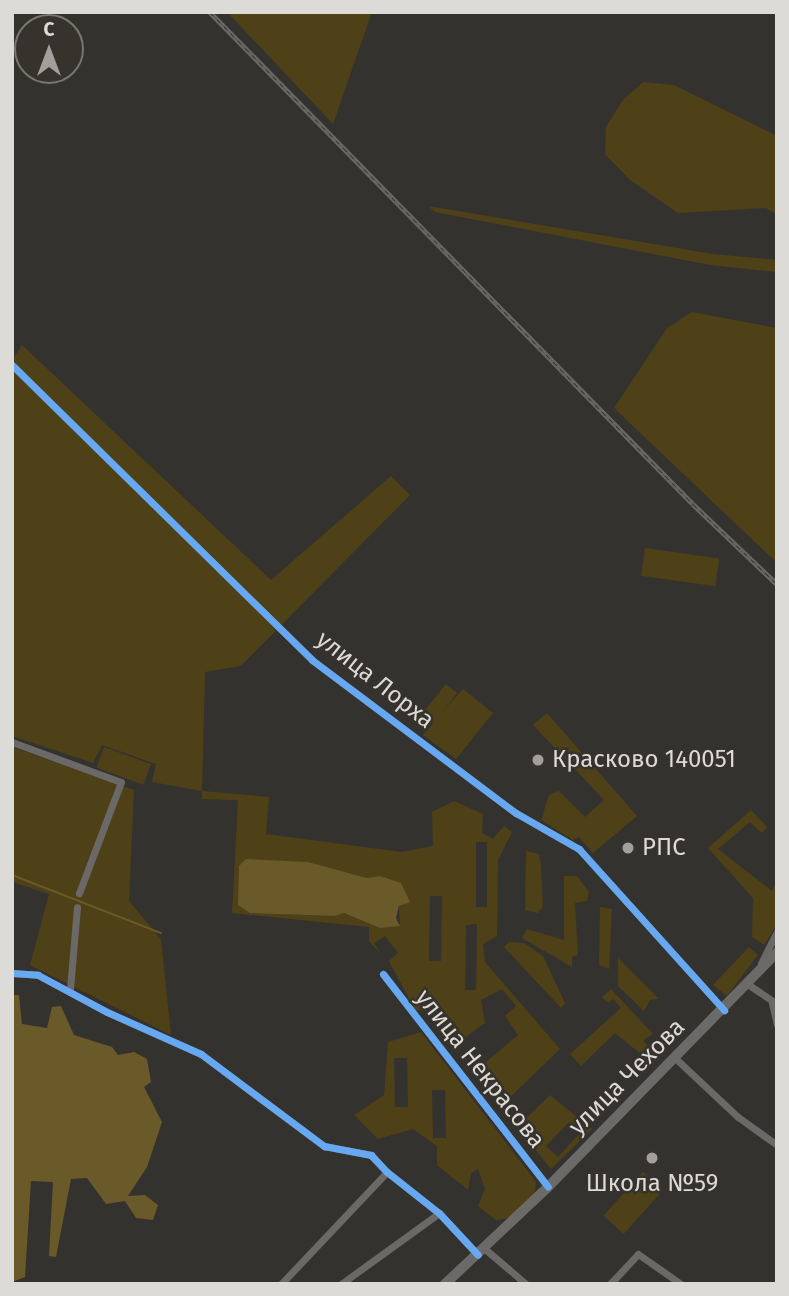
<!DOCTYPE html>
<html>
<head>
<meta charset="utf-8">
<style>
  body { margin:0 }
  #map { position:relative; width:789px; height:1296px; overflow:hidden; background:#34322f; font-family:"Fira Sans",sans-serif }
  div>[style] { position:absolute }
  .green>* { inset:0; background:#4e4117; transform-origin:0 0 }
  .water>* { inset:0; background:#6a5a2a }
  .stream>* { height:2px; margin:-1px; padding:0 1px; transform-origin:1px; border-radius:1px; background:#6a5a2a }
  .street>* { height:7px; margin:-3.5px; padding:0 3.5px; transform-origin:3.5px; border-radius:3.5px; background:#6a6967 }
  .secondary>* { height:10px; margin:-5px; padding:0 5px; transform-origin:5px; border-radius:5px; background:#6b6a69 }
  .rail>* { height:4.5px; margin-top:-2.25px; transform-origin:0; background:repeating-linear-gradient(90deg,#36332d 0 5px,#6a6966 0 10px); box-sizing:border-box; border-block:2px solid #6a6966 }
  .cycleway>* { height:7px; margin:-3.5px; padding:0 3.5px; transform-origin:3.5px; border-radius:3.5px; background:#66a8f1 }
  .dots>* { width:19px; height:19px; translate:-50% -50%; box-sizing:border-box; border:4px solid #36332d; border-radius:50% }
  span { translate:-50% -50%; white-space:nowrap; text-align:center; line-height:1.15; -webkit-text-stroke:5px #36332d; paint-order:stroke }
  .street-label { font-size:24px; color:#dcdbd7 }
  .poi-label { font-size:24px; color:#dcdbd7 }
  .left { translate:0 -50%; text-align:left }
  .frame { position:absolute; inset:0; border:14px solid #dcdbd7; pointer-events:none }
  .north { position:absolute; left:14px; top:14px; width:70px; height:70px; box-sizing:border-box; background:#36332d; border:2px solid #787671; border-radius:50%; rotate:0deg; font-size:19px; font-weight:700; line-height:28px; text-align:center; color:#dcdbd7 }
  .north::after { content:''; display:block; margin:auto; width:24px; height:32px; background:#a1a09c; clip-path:polygon(50% 0,100% 100%,50% 72%,0 100%) }
</style>
</head>
<body>
<div id="map">
  <div class="green">
    <div style="clip-path:polygon(227px 12px,372px 12px,333px 124px)"></div>
    <div style="clip-path:polygon(643px 82px,674px 85px,777px 136px,777px 215px,766px 208px,678px 213px,630px 180px,605px 154px,606px 127px,623px 100px)"></div>
    <div style="clip-path:polygon(428px 206px,713px 254px,777px 260px,777px 272px,710px 265px,435px 212px)"></div>
    <div style="clip-path:polygon(692px 312px,777px 328px,777px 563px,614px 408px,667px 328px)"></div>
    <div style="clip-path:polygon(evenodd,22px 345px,271px 580px,391px 476px,410px 495px,241px 666px,205px 672px,202px 791px,269px 797px,266px 834px,402px 852px,433px 846px,432px 812px,454px 801px,483px 814px,482px 833px,493px 839px,504px 826px,512px 832px,498px 860px,497px 936px,483px 944px,485px 962px,560px 1049px,502px 1105px,475px 1071px,518px 1035px,505px 1016px,516px 1006px,502px 989px,481px 1000px,485px 1023px,455px 1045px,434px 1011px,415px 1010px,389px 961px,398px 953px,385px 936px,374px 943px,381px 954px,369px 941px,369px 927px,232px 913px,238px 800px,202px 799px,202px 791px,152px 782px,156px 764px,102px 745px,93px 763px,12px 736px,12px 360px,22px 345px,476px 842px,487px 842px,487px 907px,476px 907px,476px 842px,22px 345px,308px 862px,367px 878px,380px 876px,391px 883px,409px 901px,399px 906px,400px 925px,380px 928px,344px 913px,335px 916px,250px 913px,308px 862px,22px 345px,430px 896px,442px 896px,441px 961px,429px 961px,430px 896px,22px 345px,477px 924px,476px 990px,465px 990px,466px 925px,477px 924px)"></div>
    <div style="left:645px;top:548px;width:75px;height:28px;rotate:8deg"></div>
    <div style="clip-path:polygon(446px 684px,457px 693px,443px 711px,463px 689px,493px 713px,456px 759px,423px 735px,433px 724px,422px 714px)"></div>
    <div style="clip-path:polygon(547px 713px,637px 816px,593px 853px,579px 837px,573px 840px,541px 820px,549px 795px,559px 791px,585px 817px,604px 800px,533px 725px)"></div>
    <div style="clip-path:polygon(12px 747px,134px 790px,129px 901px,161px 939px,171px 1035px,30px 965px,49px 894px,12px 882px)"></div>
    <div style="left:104px;top:747px;width:50px;height:22px;rotate:20deg"></div>
    <div style="clip-path:polygon(751px 810px,767px 827px,762px 833px,750px 822px,718px 849px,772px 891px,777px 880px,777px 924px,764px 945px,752px 937px,753px 898px,708px 848px)"></div>
    <div style="clip-path:polygon(526px 851px,539px 854px,541px 865px,543px 907px,538px 913px,525px 910px)"></div>
    <div style="clip-path:polygon(564px 876px,577px 876px,589px 892px,587px 901px,575px 903px,578px 955px,572px 957px,572px 967px,522px 938px,527px 929px,564px 940px)"></div>
    <div style="clip-path:polygon(600px 907px,612px 909px,609px 969px,599px 965px)"></div>
    <div style="clip-path:polygon(509px 942px,524px 943px,543px 956px,565px 1003px,561px 1008px,504px 947px)"></div>
    <div style="clip-path:polygon(749px 947px,758px 955px,727px 996px,713px 985px)"></div>
    <div style="clip-path:polygon(618px 958px,659px 999px,650px 1000px,644px 1011px,618px 986px)"></div>
    <div style="clip-path:polygon(611px 989px,653px 1034px,643px 1040px,657px 1058px,652px 1063px,615px 1033px,581px 1066px,570px 1054px,621px 1008px,613px 999px,608px 1003px,602px 997px)"></div>
    <div style="clip-path:polygon(evenodd,421px 1032px,536px 1182px,534px 1198px,509px 1218px,496px 1220px,478px 1206px,485px 1189px,478px 1169px,471px 1173px,468px 1190px,437px 1165px,437px 1146px,413px 1129px,378px 1139px,354px 1115px,384px 1095px,388px 1042px,421px 1032px,394px 1058px,407px 1058px,408px 1107px,395px 1107px,394px 1058px,421px 1032px,432px 1090px,445px 1090px,446px 1138px,433px 1138px,432px 1090px)"></div>
    <div style="clip-path:polygon(evenodd,550px 1095px,592px 1129px,551px 1169px,517px 1127px,550px 1095px,569px 1122px,580px 1133px,558px 1157px,546px 1146px,569px 1122px)"></div>
    <div style="left:643px;top:1172px;width:27px;height:59px;rotate:42deg"></div>
  </div>
  <div class="water">
    <div style="clip-path:polygon(246px 859px,308px 862px,367px 878px,380px 876px,401px 883px,410px 902px,399px 906px,396px 918px,400px 926px,380px 928px,344px 913px,335px 916px,250px 913px,238px 905px,239px 866px)"></div>
    <div style="clip-path:polygon(12px 995px,19px 995px,22px 1024px,47px 1028px,52px 1007px,61px 1006px,74px 1035px,112px 1047px,118px 1055px,134px 1052px,147px 1059px,151px 1082px,144px 1087px,162px 1122px,147px 1167px,128px 1196px,145px 1195px,158px 1205px,153px 1220px,136px 1218px,125px 1201px,106px 1204px,87px 1178px,71px 1179px,56px 1257px,49px 1256px,53px 1182px,31px 1181px,25px 1277px,12px 1282px)"></div>
  </div>
  <div class="stream">
    <div style="left:12px;top:875px;width:160px;rotate:21.3deg"></div>
  </div>
  <div class="street">
    <div style="left:12px;top:365px;width:421px;rotate:44.5deg"></div>
    <div style="left:312px;top:660px;width:255px;rotate:36.9deg"></div>
    <div style="left:516px;top:813px;width:73px;rotate:29.7deg"></div>
    <div style="left:579px;top:849px;width:217px;rotate:48deg"></div>
    <div style="left:12px;top:742px;width:116px;rotate:20.2deg"></div>
    <div style="left:121px;top:782px;width:119px;rotate:110.7deg"></div>
    <div style="left:761px;top:963px;width:36px;rotate:-63deg"></div>
    <div style="left:12px;top:973px;width:26px;rotate:4deg"></div>
    <div style="left:38px;top:975px;width:78px;rotate:28.2deg"></div>
    <div style="left:107px;top:1012px;width:103px;rotate:24.1deg"></div>
    <div style="left:201px;top:1054px;width:154px;rotate:36.8deg"></div>
    <div style="left:324px;top:1146px;width:48px;rotate:10.8deg"></div>
    <div style="left:371px;top:1155px;width:23px;rotate:47deg"></div>
    <div style="left:387px;top:1172px;width:66px;rotate:38.3deg"></div>
    <div style="left:439px;top:1213px;width:57px;rotate:47.1deg"></div>
    <div style="left:383px;top:974px;width:269px;rotate:52.2deg"></div>
    <div style="left:746px;top:983px;width:37px;rotate:34deg"></div>
    <div style="left:70px;top:989px;width:82px;rotate:-85.1deg"></div>
    <div style="left:772px;top:1003px;width:22px;rotate:77deg"></div>
    <div style="left:674px;top:1057px;width:88px;rotate:43.2deg"></div>
    <div style="left:738px;top:1117px;width:48px;rotate:35.7deg"></div>
    <div style="left:485px;top:1249px;width:54px;rotate:40.5deg"></div>
    <div style="left:281px;top:1284px;width:154px;rotate:-46.6deg"></div>
    <div style="left:341px;top:1284px;width:121px;rotate:-35.9deg"></div>
    <div style="left:610px;top:1284px;width:41px;rotate:-47deg"></div>
    <div style="left:638px;top:1254px;width:52px;rotate:34.9deg"></div>
  </div>
  <div class="secondary">
    <div style="left:445px;top:1284px;width:141px;rotate:-43.3deg"></div>
    <div style="left:548px;top:1187px;width:328px;rotate:-45.7deg"></div>
  </div>
  <div class="rail">
    <div style="left:210px;top:12px;width:689px;rotate:45.53deg"></div>
    <div style="left:693px;top:504px;width:116px;rotate:43.6deg"></div>
  </div>
  <div class="cycleway">
    <div style="left:12px;top:365px;width:421px;rotate:44.5deg"></div>
    <div style="left:312px;top:660px;width:255px;rotate:36.9deg"></div>
    <div style="left:516px;top:813px;width:73px;rotate:29.7deg"></div>
    <div style="left:579px;top:849px;width:217px;rotate:48deg"></div>
    <div style="left:12px;top:973px;width:26px;rotate:4deg"></div>
    <div style="left:38px;top:975px;width:78px;rotate:28.2deg"></div>
    <div style="left:107px;top:1012px;width:103px;rotate:24.1deg"></div>
    <div style="left:201px;top:1054px;width:154px;rotate:36.8deg"></div>
    <div style="left:324px;top:1146px;width:48px;rotate:10.8deg"></div>
    <div style="left:371px;top:1155px;width:23px;rotate:47deg"></div>
    <div style="left:387px;top:1172px;width:66px;rotate:38.3deg"></div>
    <div style="left:439px;top:1213px;width:57px;rotate:47.1deg"></div>
    <div style="left:383px;top:974px;width:269px;rotate:52.2deg"></div>
  </div>
  <div class="dots">
    <div style="left:538px;top:760px;background:#a1a09c"></div>
    <div style="left:628px;top:848px;background:#a1a09c"></div>
    <div style="left:652px;top:1158px;background:#a1a09c"></div>
  </div>
  <div class="street-label">
    <span style="left:375px;top:680px;rotate:38deg">улица Лорха</span>
    <span style="left:480px;top:1069px;rotate:52deg">улица Некрасова</span>
    <span style="left:627px;top:1077px;rotate:-45deg">улица Чехова</span>
  </div>
  <div class="poi-label">
    <span class="left" style="left:552px;top:760px">Красково 140051</span>
    <span class="left" style="left:642px;top:848px">РПС</span>
    <span style="left:652px;top:1184px">Школа №59</span>
  </div>
  <div class="frame"></div>
  <div class="north">С</div>
</div>
</body>
</html>
